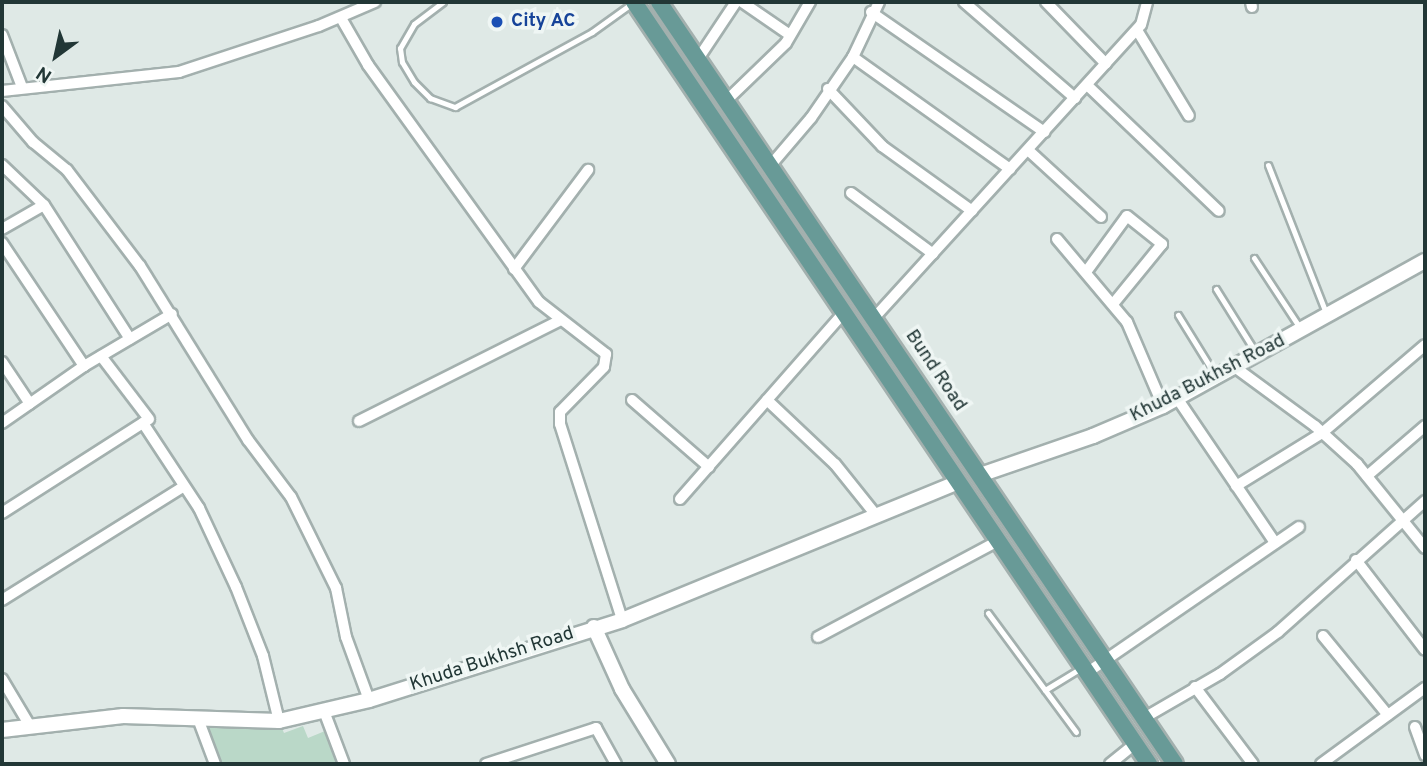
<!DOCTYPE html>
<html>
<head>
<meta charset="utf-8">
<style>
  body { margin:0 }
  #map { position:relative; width:1427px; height:766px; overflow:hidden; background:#dfe9e6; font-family:Overpass,sans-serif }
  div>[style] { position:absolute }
  .green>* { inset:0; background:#bad8c8 }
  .roads { filter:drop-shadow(2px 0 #a3b0ae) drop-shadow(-2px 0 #a3b0ae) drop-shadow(0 2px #a3b0ae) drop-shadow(0 -2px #a3b0ae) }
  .lane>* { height:5px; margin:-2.5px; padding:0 2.5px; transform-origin:2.5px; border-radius:2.5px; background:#fff }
  .street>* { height:10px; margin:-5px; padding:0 5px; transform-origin:5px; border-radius:5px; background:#fff }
  .secondary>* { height:14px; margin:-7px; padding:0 7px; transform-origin:7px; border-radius:7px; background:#fff }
  .primary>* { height:16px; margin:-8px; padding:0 8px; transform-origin:8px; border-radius:8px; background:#689a97 }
  .dots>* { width:19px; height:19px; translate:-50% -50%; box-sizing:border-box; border:4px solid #eff6f4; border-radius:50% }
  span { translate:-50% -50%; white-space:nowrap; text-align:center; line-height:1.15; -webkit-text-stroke:7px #eff6f4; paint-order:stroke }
  .transit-label { font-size:19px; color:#164399; font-weight:700 }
  .left { translate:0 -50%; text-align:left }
  .street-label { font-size:19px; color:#223736 }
  .frame { position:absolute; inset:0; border:4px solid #223736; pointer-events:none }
  .north { position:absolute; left:21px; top:21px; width:70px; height:70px; -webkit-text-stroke:5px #eff6f4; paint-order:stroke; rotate:213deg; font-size:19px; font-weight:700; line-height:28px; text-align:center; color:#223736 }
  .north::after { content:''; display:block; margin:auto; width:24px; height:32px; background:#223736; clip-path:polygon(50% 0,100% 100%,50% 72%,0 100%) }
</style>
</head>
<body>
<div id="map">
  <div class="green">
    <div style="clip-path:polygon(204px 719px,279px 721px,284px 733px,303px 726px,308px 738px,325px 731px,328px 740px,333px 739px,343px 764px,222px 764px)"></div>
  </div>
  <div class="roads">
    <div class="lane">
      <div style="left:443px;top:2px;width:36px;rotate:143deg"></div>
      <div style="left:414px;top:24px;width:28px;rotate:120deg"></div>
      <div style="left:400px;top:48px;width:14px;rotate:82deg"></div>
      <div style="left:402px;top:62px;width:23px;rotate:59deg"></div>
      <div style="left:414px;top:82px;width:23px;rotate:45deg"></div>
      <div style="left:430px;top:98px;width:27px;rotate:20deg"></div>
      <div style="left:455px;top:107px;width:156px;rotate:-28.7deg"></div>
      <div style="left:592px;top:32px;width:48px;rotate:-35.7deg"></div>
      <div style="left:1268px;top:165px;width:159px;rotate:68.6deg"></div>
      <div style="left:1254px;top:258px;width:84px;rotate:56.7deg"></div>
      <div style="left:1216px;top:289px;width:75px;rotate:58deg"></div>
      <div style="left:1178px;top:315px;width:70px;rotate:58.3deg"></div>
      <div style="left:988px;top:613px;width:96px;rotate:53.5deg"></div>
      <div style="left:1076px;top:732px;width:52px;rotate:-126.4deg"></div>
      <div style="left:1045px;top:690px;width:42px;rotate:-31.4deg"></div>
    </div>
    <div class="street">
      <div style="left:742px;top:2px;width:58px;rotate:34.5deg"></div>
      <div style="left:964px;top:2px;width:147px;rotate:40.9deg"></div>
      <div style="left:1046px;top:2px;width:86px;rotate:45.9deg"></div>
      <div style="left:1251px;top:2px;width:5px;rotate:79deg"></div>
      <div style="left:871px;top:12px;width:211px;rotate:34.7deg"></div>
      <div style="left:341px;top:18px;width:54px;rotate:60.1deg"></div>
      <div style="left:368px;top:65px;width:292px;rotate:54.2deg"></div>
      <div style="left:539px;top:302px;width:85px;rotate:37.8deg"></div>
      <div style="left:606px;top:354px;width:13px;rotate:99deg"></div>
      <div style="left:604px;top:367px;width:63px;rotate:134.4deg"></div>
      <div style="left:560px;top:412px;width:12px;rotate:90deg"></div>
      <div style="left:560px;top:424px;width:206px;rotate:72.4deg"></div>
      <div style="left:1137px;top:30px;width:100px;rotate:58.8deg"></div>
      <div style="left:2px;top:35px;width:56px;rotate:69deg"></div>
      <div style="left:853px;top:57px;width:193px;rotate:35.5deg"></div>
      <div style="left:698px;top:59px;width:69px;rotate:-56.3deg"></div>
      <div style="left:1087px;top:85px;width:182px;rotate:43.7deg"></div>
      <div style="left:828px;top:89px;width:79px;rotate:46.5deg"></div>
      <div style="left:882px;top:146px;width:111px;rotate:35.8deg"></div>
      <div style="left:2px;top:91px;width:178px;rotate:-6.1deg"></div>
      <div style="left:179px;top:72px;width:147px;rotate:-18.2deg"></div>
      <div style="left:319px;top:26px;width:61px;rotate:-23.2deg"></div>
      <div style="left:726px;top:101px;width:83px;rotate:-44deg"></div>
      <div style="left:786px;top:43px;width:48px;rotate:-59.7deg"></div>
      <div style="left:2px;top:106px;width:48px;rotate:49.3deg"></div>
      <div style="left:33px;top:142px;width:44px;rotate:39.5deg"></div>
      <div style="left:67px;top:170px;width:121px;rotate:52.8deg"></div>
      <div style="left:140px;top:266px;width:205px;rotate:58.2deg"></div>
      <div style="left:248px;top:440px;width:71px;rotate:53deg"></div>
      <div style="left:291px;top:497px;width:102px;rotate:63.7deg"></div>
      <div style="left:336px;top:588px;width:50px;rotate:78.5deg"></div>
      <div style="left:346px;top:637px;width:67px;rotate:69.9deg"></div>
      <div style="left:1028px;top:150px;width:99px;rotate:42.5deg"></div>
      <div style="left:2px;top:165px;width:58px;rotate:43.6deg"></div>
      <div style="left:44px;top:205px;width:159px;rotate:57.3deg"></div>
      <div style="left:770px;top:166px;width:63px;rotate:-49.5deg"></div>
      <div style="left:811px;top:118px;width:74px;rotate:-55.5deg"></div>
      <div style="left:853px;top:57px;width:61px;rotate:-64.7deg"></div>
      <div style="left:851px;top:193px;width:102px;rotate:36.6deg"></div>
      <div style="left:2px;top:229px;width:48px;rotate:-29.7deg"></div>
      <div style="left:1057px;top:239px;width:109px;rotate:49.9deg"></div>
      <div style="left:1127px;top:322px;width:91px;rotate:66.8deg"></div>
      <div style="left:2px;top:243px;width:148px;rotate:56.3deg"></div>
      <div style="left:514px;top:269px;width:124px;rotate:-53.2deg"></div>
      <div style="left:1086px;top:272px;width:69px;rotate:-53.8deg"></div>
      <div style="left:1127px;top:216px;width:45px;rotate:38.7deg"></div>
      <div style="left:1162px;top:244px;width:77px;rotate:129.2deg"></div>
      <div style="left:874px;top:318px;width:396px;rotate:-47.7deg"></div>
      <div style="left:1141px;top:25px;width:24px;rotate:-75deg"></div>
      <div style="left:2px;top:362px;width:50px;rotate:56.3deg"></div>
      <div style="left:1236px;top:368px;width:98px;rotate:36.3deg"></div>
      <div style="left:1315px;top:426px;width:57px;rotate:42.1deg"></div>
      <div style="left:1357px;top:464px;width:108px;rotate:51deg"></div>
      <div style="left:1177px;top:398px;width:175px;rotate:55.9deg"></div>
      <div style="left:632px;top:400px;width:102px;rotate:41deg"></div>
      <div style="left:767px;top:400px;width:93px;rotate:43.3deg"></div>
      <div style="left:835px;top:464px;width:64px;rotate:51.3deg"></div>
      <div style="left:359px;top:421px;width:224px;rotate:-26.6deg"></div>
      <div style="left:2px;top:423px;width:100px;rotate:-34.8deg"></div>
      <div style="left:84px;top:366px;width:102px;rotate:-30.6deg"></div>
      <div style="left:143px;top:423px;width:102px;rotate:56.6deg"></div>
      <div style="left:199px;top:508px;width:87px;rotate:64.9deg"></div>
      <div style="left:236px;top:587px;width:74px;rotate:68.6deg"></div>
      <div style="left:263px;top:656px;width:67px;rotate:76.2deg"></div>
      <div style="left:1367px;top:476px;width:77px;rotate:-40.8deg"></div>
      <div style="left:1236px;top:486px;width:101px;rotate:-31.6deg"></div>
      <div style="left:1322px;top:433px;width:135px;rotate:-40.5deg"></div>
      <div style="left:680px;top:499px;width:250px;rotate:-48.7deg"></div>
      <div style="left:2px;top:513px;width:174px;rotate:-32.6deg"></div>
      <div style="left:149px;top:419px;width:79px;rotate:-127.3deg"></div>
      <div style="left:1356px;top:560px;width:113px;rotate:52.5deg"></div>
      <div style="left:2px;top:600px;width:213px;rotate:-32deg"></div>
      <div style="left:1323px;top:636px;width:102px;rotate:50.6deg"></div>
      <div style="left:818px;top:637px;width:204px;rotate:-28.1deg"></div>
      <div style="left:1088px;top:672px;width:256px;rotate:-34.5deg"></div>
      <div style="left:2px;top:679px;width:55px;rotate:59.2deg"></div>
      <div style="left:1195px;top:687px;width:96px;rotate:53deg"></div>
      <div style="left:324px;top:711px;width:57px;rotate:69.3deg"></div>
      <div style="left:1144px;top:718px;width:88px;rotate:-30.1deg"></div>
      <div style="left:1220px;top:674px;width:72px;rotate:-35.9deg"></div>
      <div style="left:1278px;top:632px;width:197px;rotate:-41.7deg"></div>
      <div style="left:200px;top:724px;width:43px;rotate:69.4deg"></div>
      <div style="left:1415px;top:727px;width:30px;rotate:70deg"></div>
      <div style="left:486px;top:764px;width:116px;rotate:-18.1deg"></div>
      <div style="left:596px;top:728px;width:41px;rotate:60.9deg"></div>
      <div style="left:1110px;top:764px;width:32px;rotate:-39deg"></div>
      <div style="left:1321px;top:764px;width:129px;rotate:-36.2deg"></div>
    </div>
    <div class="secondary">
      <div style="left:980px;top:475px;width:120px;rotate:-19deg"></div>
      <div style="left:1093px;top:436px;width:76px;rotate:-23.2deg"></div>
      <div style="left:1163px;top:406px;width:299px;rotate:-29deg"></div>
      <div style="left:594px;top:627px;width:68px;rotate:65.7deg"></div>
      <div style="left:622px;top:689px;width:88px;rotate:58.5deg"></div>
      <div style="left:2px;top:730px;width:122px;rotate:-6.6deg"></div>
      <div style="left:123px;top:716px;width:156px;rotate:1.8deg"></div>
      <div style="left:279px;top:721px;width:92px;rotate:-13.1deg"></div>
      <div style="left:369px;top:700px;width:265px;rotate:-17.5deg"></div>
      <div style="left:622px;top:620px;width:364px;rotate:-22.3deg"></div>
    </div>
    <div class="primary">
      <div style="left:634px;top:2px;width:920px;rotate:55.95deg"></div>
      <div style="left:659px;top:2px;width:920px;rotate:55.9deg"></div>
    </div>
  </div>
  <div class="dots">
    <div style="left:497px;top:22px;background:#1a4fb4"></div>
  </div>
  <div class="transit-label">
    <span class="left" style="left:511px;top:22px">City AC</span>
  </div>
  <div class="street-label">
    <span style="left:935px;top:371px;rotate:56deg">Bund Road</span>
    <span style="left:1208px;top:379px;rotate:-27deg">Khuda Bukhsh Road</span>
    <span style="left:492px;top:660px;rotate:-18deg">Khuda Bukhsh Road</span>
  </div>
  <div class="frame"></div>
  <div class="north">N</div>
</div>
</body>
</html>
